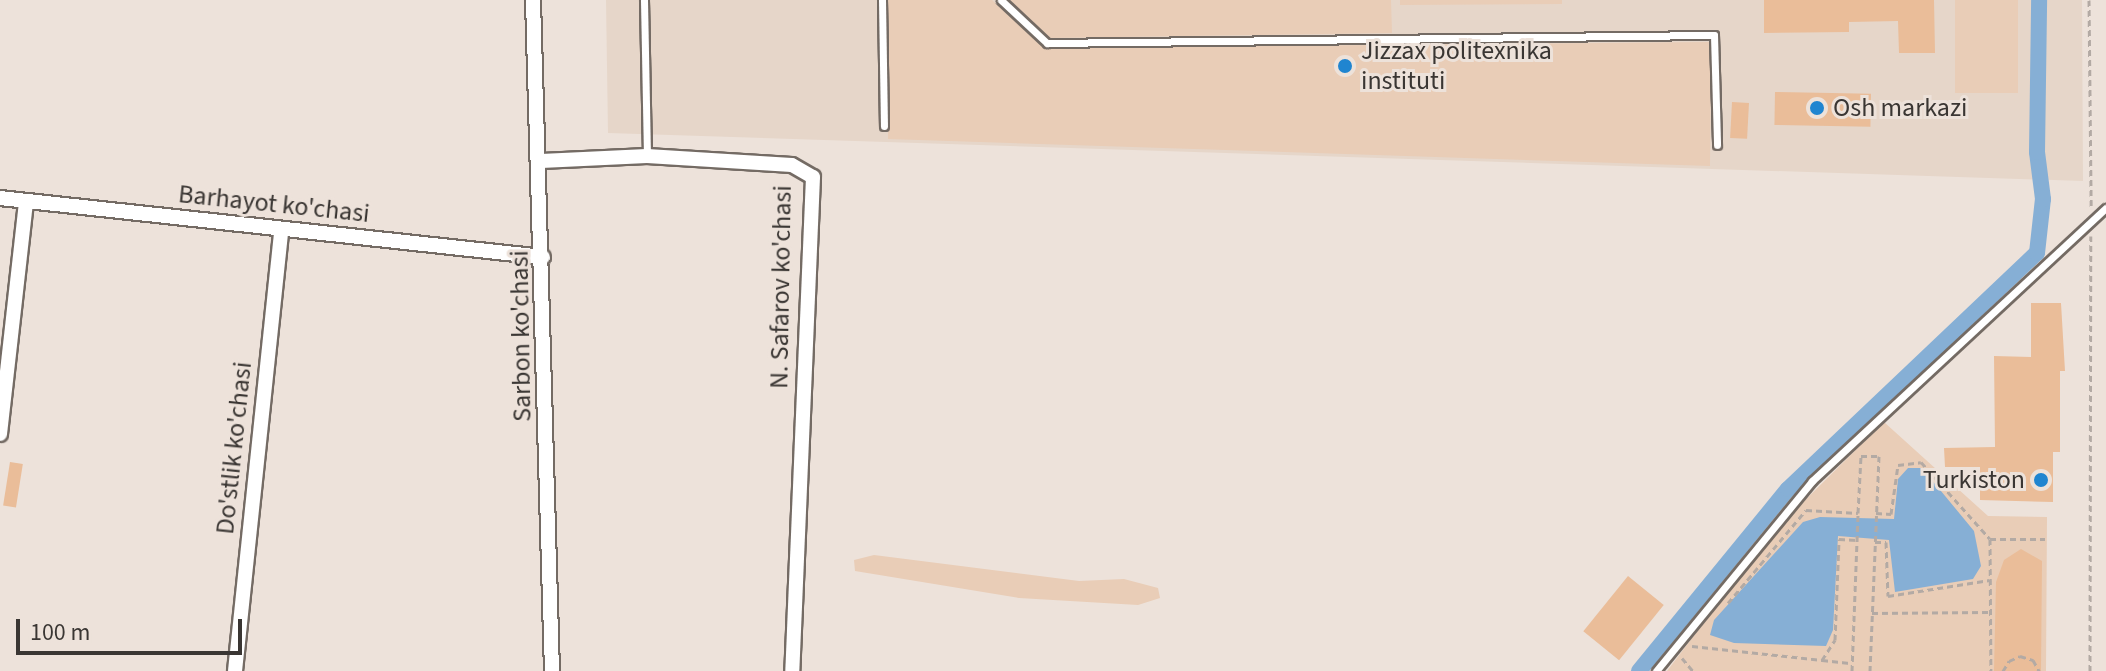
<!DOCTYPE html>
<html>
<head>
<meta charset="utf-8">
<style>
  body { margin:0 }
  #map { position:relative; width:2106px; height:671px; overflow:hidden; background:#ede2da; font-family:"Source Sans 3",sans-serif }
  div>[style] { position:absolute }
  .built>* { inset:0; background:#e6d6c9 }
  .green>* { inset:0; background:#e9cdb7; transform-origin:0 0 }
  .water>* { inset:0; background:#86afd5 }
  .canal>* { height:16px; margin:-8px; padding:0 8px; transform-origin:8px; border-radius:8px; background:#86afd5 }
  .building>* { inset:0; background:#eabd99; transform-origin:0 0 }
  .path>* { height:3px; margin-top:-1.5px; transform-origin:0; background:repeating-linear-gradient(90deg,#b3aaa4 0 6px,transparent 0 10px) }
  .roads { filter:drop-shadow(2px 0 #746b64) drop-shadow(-2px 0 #746b64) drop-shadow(0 2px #746b64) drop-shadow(0 -2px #746b64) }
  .lane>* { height:7px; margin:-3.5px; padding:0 3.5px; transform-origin:3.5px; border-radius:3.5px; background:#fff }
  .street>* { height:14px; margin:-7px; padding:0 7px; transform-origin:7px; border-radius:7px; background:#fff }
  .dots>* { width:22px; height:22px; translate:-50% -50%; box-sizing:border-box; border:4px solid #ede2da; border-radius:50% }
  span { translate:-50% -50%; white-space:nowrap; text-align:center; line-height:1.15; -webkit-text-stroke:6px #ede2da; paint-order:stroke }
  .poi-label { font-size:26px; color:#3a3633 }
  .left { translate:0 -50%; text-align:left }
  .right { translate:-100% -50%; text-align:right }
  .street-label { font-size:26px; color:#3a3633 }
  .scale { position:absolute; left:16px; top:619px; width:226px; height:36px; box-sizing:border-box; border:4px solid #3a3633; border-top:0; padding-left:10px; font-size:24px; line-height:28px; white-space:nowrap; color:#3a3633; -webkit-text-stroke:6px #ede2da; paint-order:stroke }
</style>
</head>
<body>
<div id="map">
  <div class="built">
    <div style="clip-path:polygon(606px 0,2082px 0,2083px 181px,608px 133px)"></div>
  </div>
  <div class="green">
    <div style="clip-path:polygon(888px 0,992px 0,1044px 48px,1711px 42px,1710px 166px,888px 139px)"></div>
    <div style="clip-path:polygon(1009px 0,1391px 0,1392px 33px,1049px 38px)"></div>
    <div style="clip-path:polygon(1400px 0,1562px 0,1562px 4px,1400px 5px)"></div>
    <div style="left:1955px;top:0;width:63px;height:93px"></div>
    <div style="clip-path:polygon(1884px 422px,1988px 516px,2047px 517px,2046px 671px,1667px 671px,1772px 533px)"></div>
    <div style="clip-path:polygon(874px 555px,1079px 581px,1124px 579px,1158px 588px,1160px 598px,1138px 605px,1019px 598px,855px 571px,854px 560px)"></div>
  </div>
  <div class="water">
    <div style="clip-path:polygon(1908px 468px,1922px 468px,1974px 531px,1981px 566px,1973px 579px,1895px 592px,1889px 540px,1838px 536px,1833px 630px,1826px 646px,1734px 643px,1710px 635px,1714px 620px,1803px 522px,1820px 517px,1894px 519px,1898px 479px)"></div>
  </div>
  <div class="canal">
    <div style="left:1639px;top:671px;width:235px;rotate:-50.7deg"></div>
    <div style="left:1788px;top:489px;width:343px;rotate:-43.5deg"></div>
    <div style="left:2037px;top:253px;width:54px;rotate:-83.7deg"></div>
    <div style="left:2043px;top:199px;width:47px;rotate:-97.3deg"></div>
    <div style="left:2037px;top:152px;width:152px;rotate:-89.2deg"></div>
  </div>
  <div class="building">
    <div style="clip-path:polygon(1764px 0,1934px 0,1935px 53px,1899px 53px,1898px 21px,1849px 22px,1849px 32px,1764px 33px)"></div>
    <div style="left:1775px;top:92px;width:96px;height:33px;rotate:1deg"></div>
    <div style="left:1732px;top:102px;width:17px;height:36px;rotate:3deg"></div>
    <div style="clip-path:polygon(2031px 303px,2061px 303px,2065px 371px,2060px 371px,2060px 452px,2053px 452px,2053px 502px,1980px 500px,1980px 467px,1945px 467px,1944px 448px,1995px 447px,1994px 356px,2031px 357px)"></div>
    <div style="left:10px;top:462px;width:13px;height:44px;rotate:9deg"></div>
    <div style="clip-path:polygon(2021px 549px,2042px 561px,2041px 671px,1994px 671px,1996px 582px,2004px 560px)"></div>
    <div style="left:1628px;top:576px;width:46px;height:71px;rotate:39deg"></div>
  </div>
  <div class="path">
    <div style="left:2089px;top:0;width:208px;rotate:89.4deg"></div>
    <div style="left:1876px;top:513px;width:15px;rotate:4deg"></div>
    <div style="left:1891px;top:514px;width:49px;rotate:-81.9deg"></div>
    <div style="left:1898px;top:465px;width:23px;rotate:-7deg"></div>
    <div style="left:1921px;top:462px;width:103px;rotate:48.1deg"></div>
    <div style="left:1990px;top:539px;width:55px"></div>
    <div style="left:1990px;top:539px;width:132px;rotate:89.6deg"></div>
    <div style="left:1875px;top:542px;width:11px"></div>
    <div style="left:1886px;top:542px;width:54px;rotate:87.9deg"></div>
    <div style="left:1888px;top:596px;width:103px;rotate:-8.9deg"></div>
    <div style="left:1728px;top:603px;width:121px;rotate:-50deg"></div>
    <div style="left:1806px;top:510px;width:52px;rotate:3.3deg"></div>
    <div style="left:1858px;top:513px;width:57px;rotate:-87deg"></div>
    <div style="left:1861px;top:456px;width:18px"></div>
    <div style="left:1879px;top:456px;width:215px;rotate:92.4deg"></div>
    <div style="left:1872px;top:613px;width:116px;rotate:-0.5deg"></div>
    <div style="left:1692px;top:646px;width:131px;rotate:6.1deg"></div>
    <div style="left:1822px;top:660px;width:24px;rotate:-57deg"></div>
    <div style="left:1835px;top:640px;width:101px;rotate:-87.7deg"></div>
    <div style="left:1839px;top:539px;width:18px;rotate:3deg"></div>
    <div style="left:1682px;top:658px;width:17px;rotate:50deg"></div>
    <div style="left:1822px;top:660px;width:30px;rotate:6deg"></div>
    <div style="left:1852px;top:671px;width:158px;rotate:-87.8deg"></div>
    <div style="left:2003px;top:671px;width:12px;rotate:-59deg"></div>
    <div style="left:2009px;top:661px;width:12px;rotate:-24deg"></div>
    <div style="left:2020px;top:656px;width:14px;rotate:17deg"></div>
    <div style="left:2033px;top:660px;width:13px;rotate:61deg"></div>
    <div style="left:2090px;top:671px;width:435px;rotate:-89.9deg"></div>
  </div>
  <div class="roads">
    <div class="lane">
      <div style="left:644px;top:0;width:156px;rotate:88.9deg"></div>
      <div style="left:882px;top:0;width:126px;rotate:89.1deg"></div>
      <div style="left:1001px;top:0;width:63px;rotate:43.1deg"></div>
      <div style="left:1047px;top:43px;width:667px;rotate:-0.69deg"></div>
      <div style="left:1714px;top:35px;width:110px;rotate:88.4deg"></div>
      <div style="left:1656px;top:671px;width:246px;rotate:-50.6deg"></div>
      <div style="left:1812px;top:481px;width:401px;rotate:-42.9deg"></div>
    </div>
    <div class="street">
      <div style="left:533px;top:0;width:671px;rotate:88.38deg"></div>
      <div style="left:541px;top:161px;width:106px;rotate:-2.7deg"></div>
      <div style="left:647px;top:156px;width:145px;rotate:3.6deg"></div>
      <div style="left:792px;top:165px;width:24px;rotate:30deg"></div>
      <div style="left:813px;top:177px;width:494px;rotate:92.4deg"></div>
      <div style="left:0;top:198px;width:546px;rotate:6.2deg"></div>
      <div style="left:0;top:434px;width:234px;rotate:-83.6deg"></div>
      <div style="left:235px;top:671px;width:443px;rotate:-84deg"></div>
    </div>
  </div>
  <div class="dots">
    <div style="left:1345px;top:66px;background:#2085d0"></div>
    <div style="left:1817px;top:108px;background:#2085d0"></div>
    <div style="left:2041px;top:480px;background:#2085d0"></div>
  </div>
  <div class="poi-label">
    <span class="left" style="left:1361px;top:66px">Jizzax politexnika<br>instituti</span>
    <span class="left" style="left:1833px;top:108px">Osh markazi</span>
    <span class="right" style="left:2025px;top:480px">Turkiston</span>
  </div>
  <div class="street-label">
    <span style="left:274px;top:204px;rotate:6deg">Barhayot ko'chasi</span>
    <span style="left:781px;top:287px;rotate:-89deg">N. Safarov ko'chasi</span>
    <span style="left:521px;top:336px;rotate:-91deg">Sarbon ko'chasi</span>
    <span style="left:234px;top:448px;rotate:-84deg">Do'stlik ko'chasi</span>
  </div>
  <div class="scale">100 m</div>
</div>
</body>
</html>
